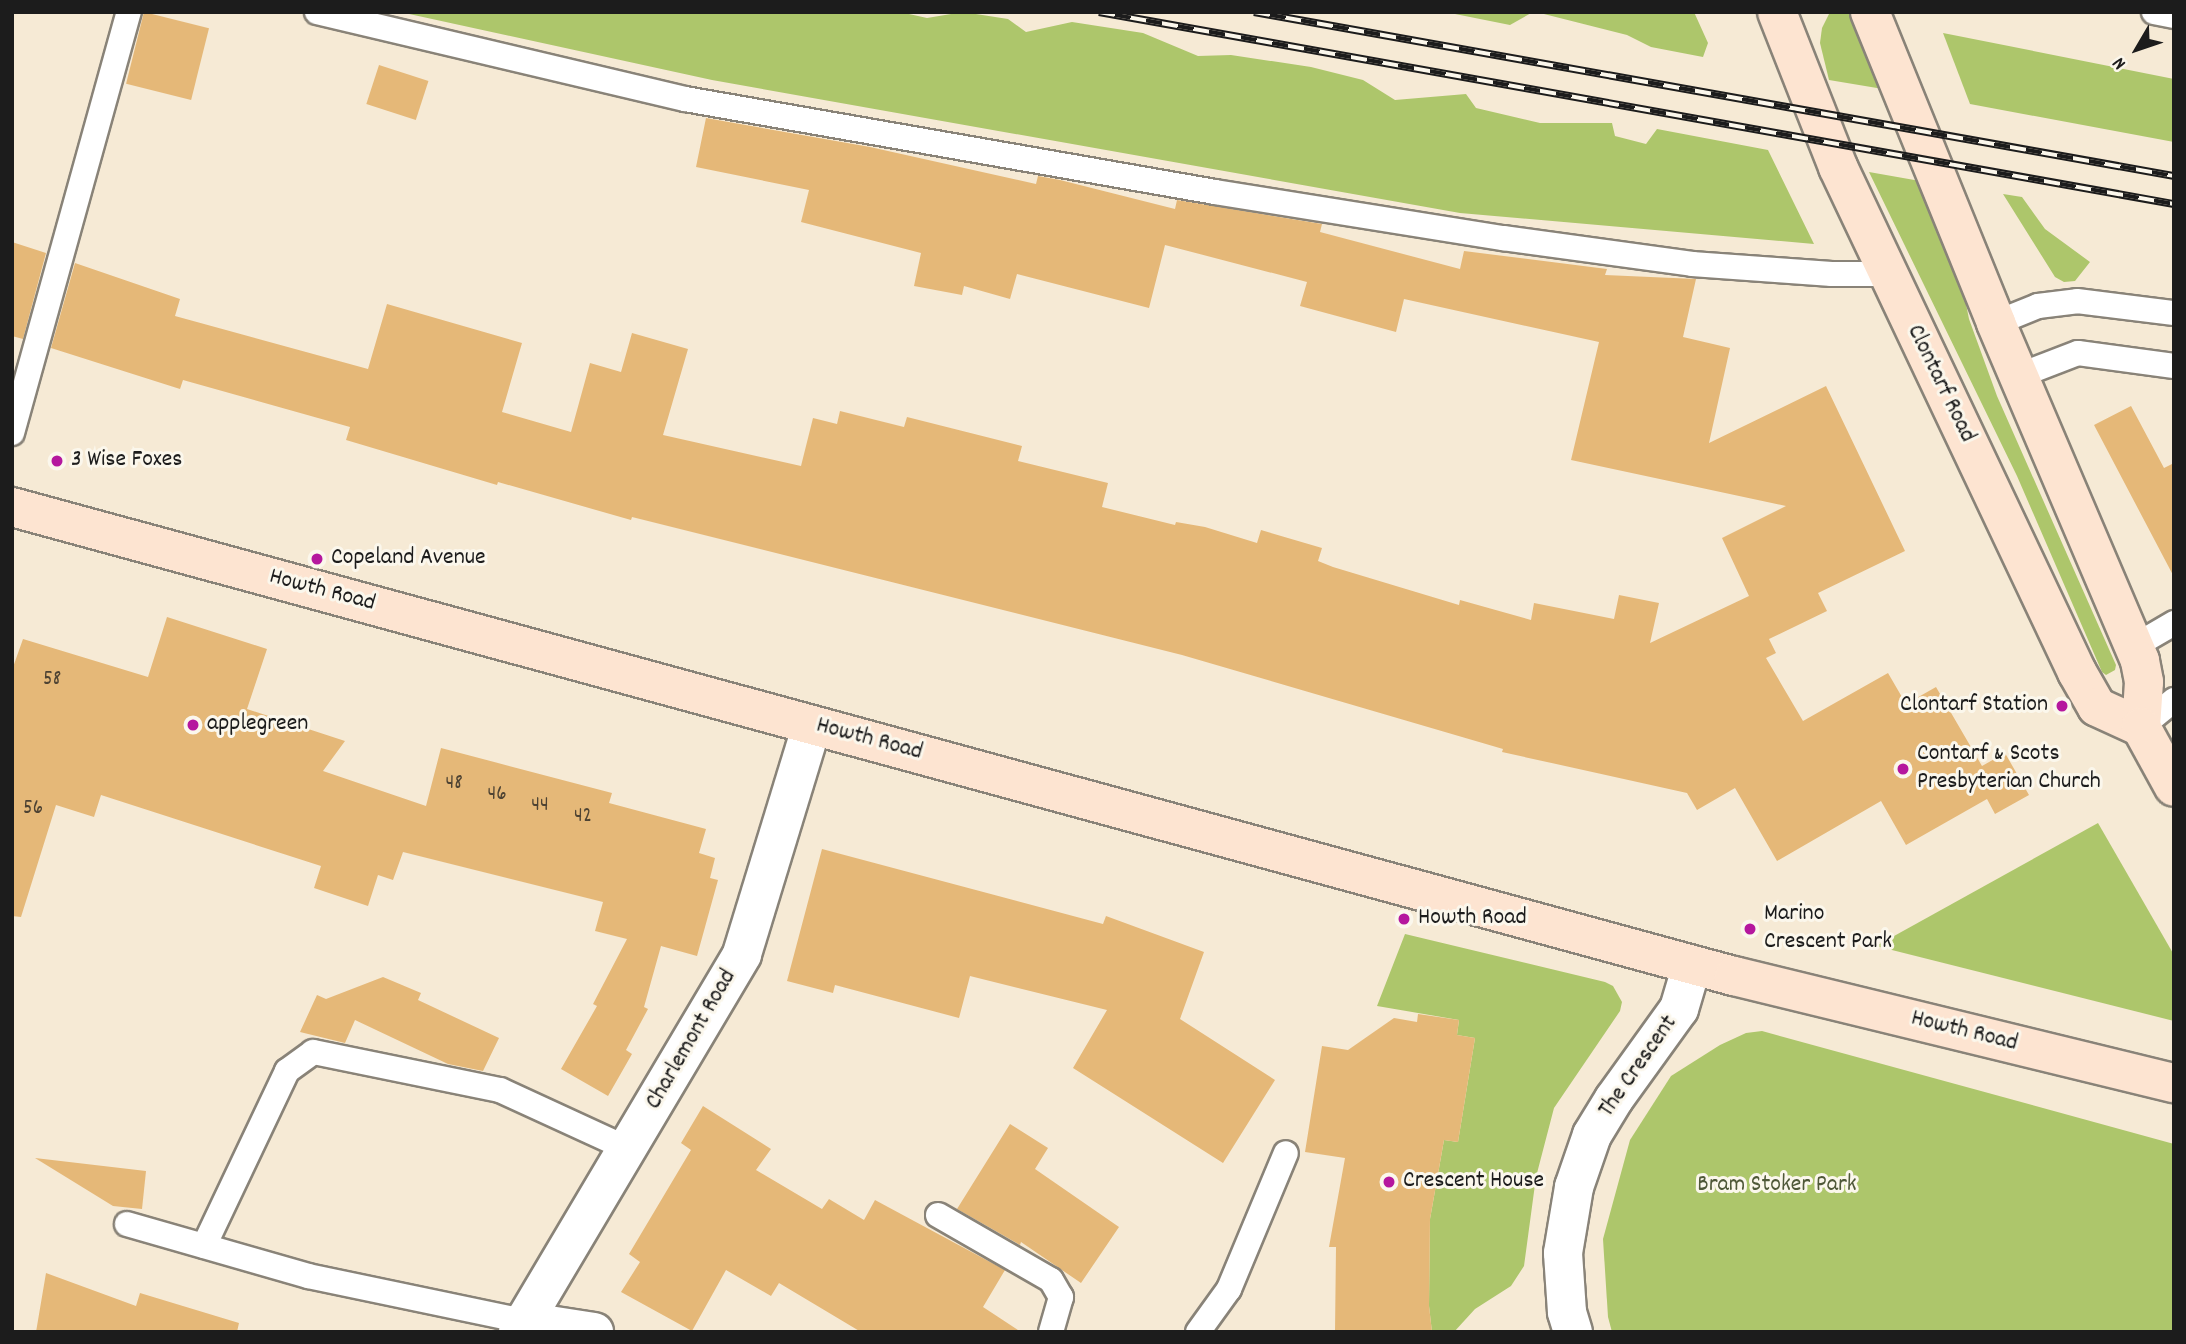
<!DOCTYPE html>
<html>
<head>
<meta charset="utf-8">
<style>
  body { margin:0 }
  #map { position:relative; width:2186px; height:1344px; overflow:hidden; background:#f6ead5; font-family:Dekko,sans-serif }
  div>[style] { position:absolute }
  .green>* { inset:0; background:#adc66b }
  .building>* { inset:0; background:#e5b878; transform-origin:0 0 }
  .roads { filter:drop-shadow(2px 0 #898378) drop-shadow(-2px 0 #898378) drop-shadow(0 2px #898378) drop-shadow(0 -2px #898378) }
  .service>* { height:24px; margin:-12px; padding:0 12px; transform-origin:12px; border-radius:12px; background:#fff }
  .minor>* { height:38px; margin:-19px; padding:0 19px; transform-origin:19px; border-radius:19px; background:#fff }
  .secondary>* { height:38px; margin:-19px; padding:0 19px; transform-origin:19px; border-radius:19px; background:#fde4d1 }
  .rail>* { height:8px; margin-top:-4px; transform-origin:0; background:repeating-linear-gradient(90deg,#fbf7ec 0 16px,#1c1c1c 0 32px); box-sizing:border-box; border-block:2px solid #1c1c1c }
  .dots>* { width:19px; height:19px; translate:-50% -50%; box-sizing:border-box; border:4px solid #fbf7ec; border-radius:50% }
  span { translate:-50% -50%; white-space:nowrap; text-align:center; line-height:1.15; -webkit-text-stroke:6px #fbf7ec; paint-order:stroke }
  .number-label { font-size:21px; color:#4e4333 }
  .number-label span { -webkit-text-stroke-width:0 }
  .street-label { font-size:24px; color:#1c1c1c }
  .poi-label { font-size:24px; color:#1c1c1c }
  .left { translate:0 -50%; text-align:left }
  .right { translate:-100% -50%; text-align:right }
  .park-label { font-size:24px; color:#4f5838 }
  .frame { position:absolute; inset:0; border:14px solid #1c1c1c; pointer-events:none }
  .north { position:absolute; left:2102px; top:14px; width:70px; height:70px; -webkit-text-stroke:5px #fbf7ec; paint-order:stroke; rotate:231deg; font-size:19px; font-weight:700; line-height:28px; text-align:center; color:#1c1c1c }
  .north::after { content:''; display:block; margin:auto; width:24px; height:32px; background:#1c1c1c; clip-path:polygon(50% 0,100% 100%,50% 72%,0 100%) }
</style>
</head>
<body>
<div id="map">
  <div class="green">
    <div style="clip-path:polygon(400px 12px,900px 12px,927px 18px,963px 12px,1008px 19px,1026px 32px,1072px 22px,1143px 33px,1198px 56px,1231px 55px,1311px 67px,1363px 80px,1395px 100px,1466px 94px,1476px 108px,1540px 123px,1612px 123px,1615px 136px,1646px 144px,1657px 129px,1768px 150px,1814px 244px,1460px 213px,712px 80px)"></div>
    <div style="clip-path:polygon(1445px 12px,1533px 12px,1510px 25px)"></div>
    <div style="clip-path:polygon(1536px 12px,1694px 12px,1708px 43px,1703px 57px,1651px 47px,1627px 35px)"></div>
    <div style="clip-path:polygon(1830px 12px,1851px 12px,1883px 89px,1829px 80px,1820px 43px,1822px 28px)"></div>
    <div style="clip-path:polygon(1943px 33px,2174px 79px,2174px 142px,1970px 104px)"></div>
    <div style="clip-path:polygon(1869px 172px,1920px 181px,1962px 284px,1969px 319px,1997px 396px,2116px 665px,2115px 670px,2106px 675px,2102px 672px,2017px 476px)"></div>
    <div style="clip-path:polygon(2003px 194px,2022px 197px,2045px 229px,2090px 262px,2075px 281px,2064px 282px,2055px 277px)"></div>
    <div style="clip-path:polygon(2098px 823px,2174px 955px,2174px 1021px,1876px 946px)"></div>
    <div style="clip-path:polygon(1405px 934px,1605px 982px,1613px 986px,1622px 1002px,1620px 1011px,1554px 1108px,1536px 1177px,1524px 1266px,1511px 1286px,1475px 1309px,1454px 1332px,1432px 1332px,1429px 1306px,1430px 1219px,1444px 1140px,1458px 1142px,1475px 1038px,1457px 1035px,1459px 1020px,1377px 1006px)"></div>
    <div style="clip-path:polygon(1762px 1031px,2174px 1144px,2174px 1332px,1612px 1332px,1608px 1317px,1603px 1239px,1630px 1140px,1671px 1076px,1720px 1045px,1746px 1033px)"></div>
  </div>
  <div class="building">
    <div style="left:144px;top:12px;width:67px;height:74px;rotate:14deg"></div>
    <div style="left:379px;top:65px;width:52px;height:41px;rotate:18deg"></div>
    <div style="clip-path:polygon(706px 118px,870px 147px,1036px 184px,1038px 176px,1060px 180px,1175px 209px,1177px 200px,1322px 224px,1320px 232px,1460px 269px,1464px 251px,1607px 269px,1605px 275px,1696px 279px,1683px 337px,1730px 348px,1709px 443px,1826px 386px,1905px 551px,1818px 593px,1827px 611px,1769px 639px,1776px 653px,1766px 658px,1803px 721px,1888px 673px,1906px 704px,1936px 687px,1982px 766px,2005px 753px,2029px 795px,1995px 814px,1987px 799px,1906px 845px,1881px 801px,1777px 861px,1735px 788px,1697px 810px,1687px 793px,1502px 752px,1503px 749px,1182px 655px,632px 517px,631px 520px,498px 482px,497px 485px,346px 440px,350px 427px,183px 380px,180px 389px,51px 348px,75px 263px,180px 299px,175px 316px,368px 369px,387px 304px,522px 343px,502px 412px,571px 432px,590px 363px,621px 372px,632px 333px,688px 349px,663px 435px,801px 466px,813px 418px,837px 424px,840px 411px,904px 427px,907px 417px,1022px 446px,1018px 461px,1108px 483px,1102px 507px,1175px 525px,1176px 522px,1205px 527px,1257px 543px,1261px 530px,1322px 548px,1318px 561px,1333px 567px,1459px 605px,1460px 600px,1531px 620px,1534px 603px,1614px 619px,1619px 595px,1659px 603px,1650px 643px,1749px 596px,1722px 538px,1786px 506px,1571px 460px,1599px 342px,1404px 299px,1396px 332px,1300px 306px,1307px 282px,1165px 245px,1149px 308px,1017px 274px,1010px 299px,964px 286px,962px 295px,914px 286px,921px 253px,801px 222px,809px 190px,696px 167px)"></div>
    <div style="clip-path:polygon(12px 242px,46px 253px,23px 339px,12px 336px)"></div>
    <div style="clip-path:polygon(2131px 406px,2164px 468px,2174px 463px,2174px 577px,2094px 425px)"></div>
    <div style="clip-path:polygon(167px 617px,267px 649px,247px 709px,345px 741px,323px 771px,426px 806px,441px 748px,612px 793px,609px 803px,706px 829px,699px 853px,715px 858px,710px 878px,718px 880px,697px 956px,661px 946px,644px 1007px,648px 1009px,626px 1050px,632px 1054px,608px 1096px,561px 1069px,597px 1006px,593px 1004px,627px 939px,595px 931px,603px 902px,403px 852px,393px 880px,378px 875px,368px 906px,314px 888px,321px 866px,101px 795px,94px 817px,56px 805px,21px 917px,12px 916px,12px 670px,23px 639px,148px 677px)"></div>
    <div style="clip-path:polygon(822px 849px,1103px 924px,1106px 916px,1204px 952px,1180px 1019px,1275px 1080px,1223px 1163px,1073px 1068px,1107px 1010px,970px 976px,959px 1018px,835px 985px,833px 993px,787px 981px)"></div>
    <div style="clip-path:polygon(383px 977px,421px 993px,418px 1000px,499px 1038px,483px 1071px,448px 1064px,355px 1020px,345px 1043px,300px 1032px,317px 995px,326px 999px)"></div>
    <div style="clip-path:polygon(1418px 1014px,1459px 1020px,1457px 1035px,1475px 1038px,1458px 1142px,1444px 1140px,1430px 1219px,1429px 1306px,1432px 1332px,1335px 1332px,1336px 1247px,1329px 1247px,1345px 1158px,1305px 1152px,1322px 1046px,1348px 1050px,1394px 1018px,1417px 1022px)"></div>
    <div style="clip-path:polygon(703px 1106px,771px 1149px,756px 1170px,822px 1209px,829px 1199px,864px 1220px,875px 1200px,1005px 1270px,983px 1307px,1021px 1332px,861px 1332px,779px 1283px,771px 1296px,726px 1270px,692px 1331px,621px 1292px,640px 1262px,629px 1254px,691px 1150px,681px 1143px)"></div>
    <div style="clip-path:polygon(1010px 1124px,1048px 1148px,1035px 1169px,1119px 1227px,1081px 1283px,1021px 1242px,1020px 1245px,957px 1209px)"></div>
    <div style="clip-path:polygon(35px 1158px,146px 1171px,142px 1209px,113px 1206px)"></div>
    <div style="clip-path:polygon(46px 1273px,136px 1306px,140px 1293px,239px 1323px,237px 1332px,36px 1332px)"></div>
  </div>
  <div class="roads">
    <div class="service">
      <div style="left:317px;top:12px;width:378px;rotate:13.3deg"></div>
      <div style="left:685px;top:99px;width:538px;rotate:9.95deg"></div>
      <div style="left:1215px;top:192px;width:292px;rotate:9.1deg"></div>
      <div style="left:1503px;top:238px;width:191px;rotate:7.8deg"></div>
      <div style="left:1692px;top:264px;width:140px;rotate:4.1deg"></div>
      <div style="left:1832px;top:274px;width:55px"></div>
      <div style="left:2154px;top:12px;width:20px;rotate:11deg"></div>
      <div style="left:1996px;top:323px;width:45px;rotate:-22deg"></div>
      <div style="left:2038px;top:306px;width:39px;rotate:-7deg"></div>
      <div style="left:2077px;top:301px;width:98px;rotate:7.1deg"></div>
      <div style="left:2018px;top:376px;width:64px;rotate:-21deg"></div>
      <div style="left:2078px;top:353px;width:97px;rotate:7.7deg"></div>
      <div style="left:12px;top:433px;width:437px;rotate:-74.5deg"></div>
      <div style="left:2133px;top:647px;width:48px;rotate:-30.3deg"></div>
      <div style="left:2141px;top:727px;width:43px;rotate:-39.3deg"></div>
      <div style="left:938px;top:1215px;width:130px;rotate:29.9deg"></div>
      <div style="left:1051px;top:1280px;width:20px;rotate:60deg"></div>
      <div style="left:1061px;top:1297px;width:36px;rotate:106deg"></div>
      <div style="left:127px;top:1224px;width:188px;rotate:16deg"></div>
      <div style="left:308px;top:1276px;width:220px;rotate:11.8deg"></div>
      <div style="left:204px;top:1246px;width:194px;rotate:-64.6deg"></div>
      <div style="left:287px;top:1071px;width:32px;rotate:-36deg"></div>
      <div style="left:313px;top:1052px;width:191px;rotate:11.5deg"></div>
      <div style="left:500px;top:1090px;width:141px;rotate:24.7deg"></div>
      <div style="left:1198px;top:1332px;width:53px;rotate:-54.2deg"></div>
      <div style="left:1229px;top:1289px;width:147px;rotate:-67.3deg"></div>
    </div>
    <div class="minor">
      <div style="left:523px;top:1321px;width:72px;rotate:8.8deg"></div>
      <div style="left:518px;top:1332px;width:439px;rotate:-59.3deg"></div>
      <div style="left:742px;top:954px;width:239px;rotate:-73deg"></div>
      <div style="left:1573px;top:1332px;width:21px;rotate:-107deg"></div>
      <div style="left:1567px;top:1312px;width:59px;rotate:-93.9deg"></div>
      <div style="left:1563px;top:1253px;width:67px;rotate:-80.5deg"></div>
      <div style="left:1574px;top:1187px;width:55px;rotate:-70.9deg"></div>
      <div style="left:1592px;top:1135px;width:42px;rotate:-58.6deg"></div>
      <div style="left:1614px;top:1099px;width:111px;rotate:-54.2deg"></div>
      <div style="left:1679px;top:1009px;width:46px;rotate:-73.5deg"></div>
    </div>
    <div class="secondary">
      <div style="left:1777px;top:12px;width:167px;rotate:68.5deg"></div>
      <div style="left:1838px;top:167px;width:559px;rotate:64.67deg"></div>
      <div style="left:2077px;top:672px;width:40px;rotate:60.3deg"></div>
      <div style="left:2097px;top:707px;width:48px;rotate:24.4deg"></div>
      <div style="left:1870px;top:12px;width:336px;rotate:67.9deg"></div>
      <div style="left:1996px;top:323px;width:367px;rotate:66.9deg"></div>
      <div style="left:2140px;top:661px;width:21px;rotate:79deg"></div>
      <div style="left:2144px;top:682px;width:45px;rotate:93.8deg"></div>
      <div style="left:2141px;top:727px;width:68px;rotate:61.2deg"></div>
      <div style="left:12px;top:507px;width:1785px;rotate:15.24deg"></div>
      <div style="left:1734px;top:976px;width:453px;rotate:13.7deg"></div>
    </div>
  </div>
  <div class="rail">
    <div style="left:1099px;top:12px;width:1092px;rotate:10.13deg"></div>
    <div style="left:1254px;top:12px;width:935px;rotate:10.11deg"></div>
  </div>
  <div class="dots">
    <div style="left:57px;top:461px;background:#b5179e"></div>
    <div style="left:317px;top:559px;background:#b5179e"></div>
    <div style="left:2062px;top:706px;background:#b5179e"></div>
    <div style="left:193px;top:725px;background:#b5179e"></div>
    <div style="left:1903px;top:769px;background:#b5179e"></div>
    <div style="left:1404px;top:919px;background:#b5179e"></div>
    <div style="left:1750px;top:929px;background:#b5179e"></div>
    <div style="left:1389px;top:1182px;background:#b5179e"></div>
  </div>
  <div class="number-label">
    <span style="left:52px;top:680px">58</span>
    <span style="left:454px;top:784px">48</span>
    <span style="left:497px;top:795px">46</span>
    <span style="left:540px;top:806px">44</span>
    <span style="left:33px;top:809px">56</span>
    <span style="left:583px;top:817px">42</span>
  </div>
  <div class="street-label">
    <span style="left:1940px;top:384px;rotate:64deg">Clontarf Road</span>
    <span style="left:322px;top:591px;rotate:15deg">Howth Road</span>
    <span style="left:869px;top:740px;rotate:15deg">Howth Road</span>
    <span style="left:1964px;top:1032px;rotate:14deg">Howth Road</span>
    <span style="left:692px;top:1040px;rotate:-60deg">Charlemont Road</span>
    <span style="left:1639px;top:1067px;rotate:-55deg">The Crescent</span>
  </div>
  <div class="poi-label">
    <span class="left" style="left:71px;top:461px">3 Wise Foxes</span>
    <span class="left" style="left:331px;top:559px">Copeland Avenue</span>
    <span class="right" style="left:2048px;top:706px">Clontarf Station</span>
    <span class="left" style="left:207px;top:725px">applegreen</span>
    <span class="left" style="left:1917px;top:769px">Contarf &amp; Scots<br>Presbyterian Church</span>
    <span class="left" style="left:1764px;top:929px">Marino<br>Crescent Park</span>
    <span class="left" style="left:1418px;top:919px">Howth Road</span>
    <span class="left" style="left:1403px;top:1182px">Crescent House</span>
  </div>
  <div class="park-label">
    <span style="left:1777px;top:1186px">Bram Stoker Park</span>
  </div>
  <div class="frame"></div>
  <div class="north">N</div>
</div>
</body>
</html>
